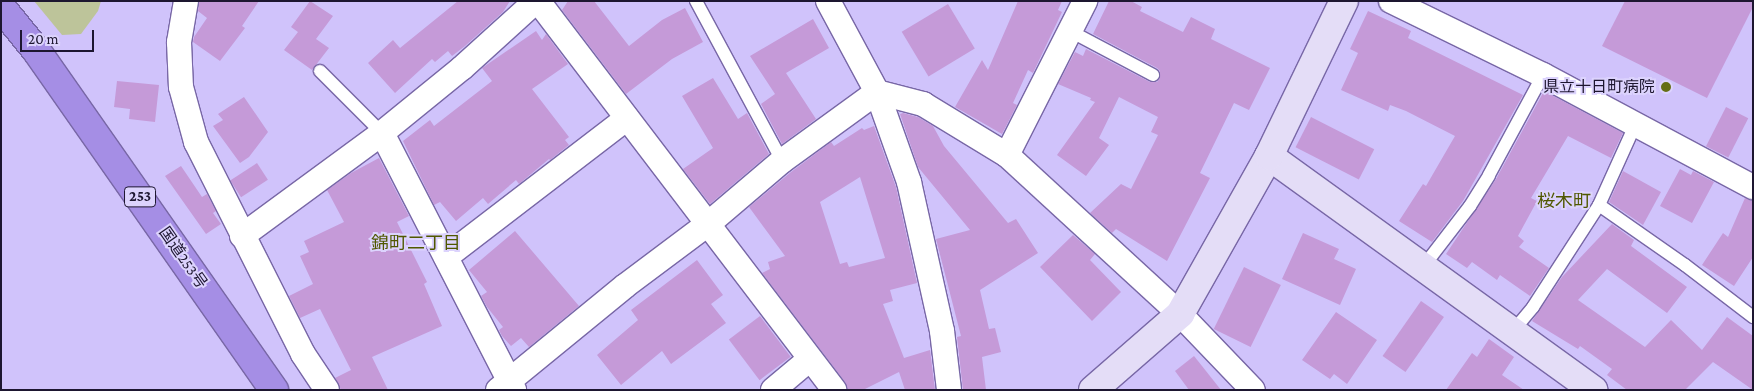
<!DOCTYPE html>
<html>
<head>
<meta charset="utf-8">
<style>
  body { margin:0 }
  #map { position:relative; width:1754px; height:391px; overflow:hidden; background:#d0c3fb; font-family:"Crimson Pro","Noto Sans JP",serif }
  div>[style] { position:absolute }
  .green>* { inset:0; background:#bdc49a }
  .building>* { inset:0; background:#c59ad8; transform-origin:0 0 }
  .roads { filter:drop-shadow(1px 0 #7867a6) drop-shadow(-1px 0 #7867a6) drop-shadow(0 1px #7867a6) drop-shadow(0 -1px #7867a6) }
  .lane>* { height:12px; margin:-6px; padding:0 6px; transform-origin:6px; border-radius:6px; background:#fff }
  .street>* { height:24px; margin:-12px; padding:0 12px; transform-origin:12px; border-radius:12px; background:#fff }
  .secondary>* { height:28px; margin:-14px; padding:0 14px; transform-origin:14px; border-radius:14px; background:#e4ddf7 }
  .highway>* { height:28px; margin:-14px; padding:0 14px; transform-origin:14px; border-radius:14px; background:#a58ee5 }
  .dots>* { width:14px; height:14px; translate:-50% -50%; box-sizing:border-box; border:2px solid #dcd3fd; border-radius:50% }
  span { translate:-50% -50%; white-space:nowrap; text-align:center; line-height:1.15; -webkit-text-stroke:4px #dcd3fd; paint-order:stroke }
  .shield-label span { padding:1px 4px; background:#dcd3fd; border:1px solid; border-radius:4px; -webkit-text-stroke-width:0 }
  .shield-label { font-size:15px; color:#1d1630; font-weight:700 }
  .poi-label { font-size:16px; color:#1d1630 }
  .right { translate:-100% -50%; text-align:right }
  .street-label { font-size:16px; color:#1d1630 }
  .neighbourhood-label { font-size:18px; color:#505800 }
  .frame { position:absolute; inset:0; border:2px solid #1d1630; pointer-events:none }
  .scale { position:absolute; left:20px; top:30px; width:74px; height:22px; box-sizing:border-box; border:2px solid #1d1630; border-top:0; padding-left:6px; font-size:15px; line-height:18px; white-space:nowrap; color:#1d1630; -webkit-text-stroke:4px #dcd3fd; paint-order:stroke }
</style>
</head>
<body>
<div id="map">
  <div class="green">
    <div style="clip-path:polygon(34px 1px,101px 1px,98px 11px,81px 34px,62px 35px)"></div>
  </div>
  <div class="building">
    <div style="clip-path:polygon(199px 1px,259px 1px,242px 26px,245px 28px,220px 61px,193px 42px,194px 37px,207px 18px,198px 11px)"></div>
    <div style="clip-path:polygon(310px 1px,333px 16px,316px 39px,329px 48px,312px 70px,284px 50px,298px 32px,291px 27px)"></div>
    <div style="clip-path:polygon(458px 1px,510px 1px,503px 12px,465px 46px,452px 56px,448px 51px,435px 62px,432px 59px,395px 93px,368px 63px,393px 40px,400px 48px)"></div>
    <div style="clip-path:polygon(568px 1px,594px 1px,629px 46px,662px 20px,685px 8px,703px 42px,672px 59px,626px 94px,562px 10px)"></div>
    <div style="clip-path:polygon(1018px 1px,1062px 1px,1058px 10px,1062px 12px,1033px 73px,1028px 70px,1013px 103px,1017px 105px,1002px 134px,955px 107px,982px 60px,988px 70px)"></div>
    <div style="clip-path:polygon(1109px 1px,1131px 1px,1142px 7px,1140px 11px,1183px 32px,1191px 17px,1215px 29px,1211px 39px,1270px 68px,1249px 110px,1234px 103px,1200px 173px,1210px 178px,1167px 261px,1116px 229px,1112px 233px,1090px 213px,1121px 184px,1131px 189px,1158px 135px,1151px 132px,1158px 117px,1119px 97px,1099px 138px,1109px 145px,1086px 176px,1057px 155px,1095px 102px,1090px 100px,1091px 98px,1058px 84px,1075px 52px,1083px 56px,1086px 49px,1150px 82px,1157px 82px,1160px 78px,1160px 71px,1157px 68px,1093px 34px)"></div>
    <div style="clip-path:polygon(1625px 1px,1753px 1px,1753px 7px,1707px 98px,1602px 46px)"></div>
    <div style="left:948px;top:4px;width:52px;height:54px;rotate:59deg"></div>
    <div style="clip-path:polygon(1368px 11px,1411px 31px,1408px 38px,1523px 95px,1463px 201px,1432px 242px,1399px 221px,1423px 184px,1426px 186px,1455px 136px,1406px 111px,1390px 105px,1388px 111px,1341px 90px,1358px 53px,1350px 49px)"></div>
    <div style="clip-path:polygon(813px 19px,829px 48px,786px 73px,816px 119px,782px 144px,761px 104px,775px 94px,750px 56px)"></div>
    <div style="clip-path:polygon(536px 31px,542px 40px,546px 34px,568px 64px,532px 89px,569px 137px,565px 140px,569px 145px,550px 160px,549px 159px,519px 184px,516px 180px,488px 204px,483px 198px,456px 221px,440px 202px,434px 205px,403px 141px,430px 120px,434px 126px,492px 81px,482px 68px)"></div>
    <div style="clip-path:polygon(713px 78px,738px 119px,747px 113px,769px 154px,710px 204px,683px 169px,713px 148px,682px 96px)"></div>
    <div style="clip-path:polygon(117px 81px,159px 85px,155px 122px,129px 119px,130px 109px,114px 107px)"></div>
    <div style="clip-path:polygon(1544px 91px,1623px 133px,1611px 158px,1568px 136px,1531px 198px,1537px 201px,1518px 236px,1524px 241px,1519px 247px,1549px 268px,1530px 296px,1500px 275px,1497px 280px,1472px 262px,1467px 268px,1446px 254px,1496px 179px)"></div>
    <div style="clip-path:polygon(244px 97px,268px 132px,249px 157px,240px 163px,213px 126px,223px 120px,218px 114px)"></div>
    <div style="left:1726px;top:107px;width:25px;height:44px;rotate:27deg"></div>
    <div style="clip-path:polygon(903px 113px,918px 117px,933px 126px,944px 146px,1008px 223px,1016px 219px,1038px 253px,980px 290px,989px 329px,995px 328px,1001px 352px,982px 357px,986px 390px,963px 390px,957px 337px,961px 336px,936px 239px,970px 230px,918px 167px,900px 114px)"></div>
    <div style="left:1311px;top:117px;width:71px;height:34px;rotate:27deg"></div>
    <div style="clip-path:polygon(evenodd,874px 126px,896px 187px,917px 283px,890px 290px,893px 301px,883px 304px,904px 358px,930px 350px,935px 390px,905px 390px,899px 372px,863px 390px,848px 390px,845px 382px,762px 273px,770px 269px,768px 262px,785px 256px,749px 207px,791px 172px,831px 142px,834px 146px,862px 128px,864px 130px,874px 126px,860px 177px,885px 258px,849px 267px,847px 262px,840px 264px,820px 202px,860px 177px)"></div>
    <div style="clip-path:polygon(379px 158px,409px 216px,397px 222px,427px 282px,424px 284px,442px 326px,372px 357px,388px 390px,341px 390px,335px 378px,351px 370px,320px 309px,300px 318px,289px 296px,313px 284px,300px 256px,309px 252px,304px 241px,344px 222px,327px 190px,351px 173px)"></div>
    <div style="left:257px;top:163px;width:20px;height:32px;rotate:57deg"></div>
    <div style="clip-path:polygon(181px 166px,202px 197px,207px 194px,216px 211px,213px 213px,221px 224px,206px 234px,165px 176px)"></div>
    <div style="clip-path:polygon(1680px 169px,1691px 175px,1693px 171px,1714px 182px,1692px 223px,1660px 206px)"></div>
    <div style="clip-path:polygon(1623px 171px,1661px 192px,1643px 225px,1609px 202px)"></div>
    <div style="clip-path:polygon(1745px 198px,1753px 201px,1753px 257px,1734px 286px,1702px 265px,1723px 233px,1728px 237px)"></div>
    <div style="clip-path:polygon(1612px 224px,1634px 240px,1631px 246px,1687px 287px,1667px 313px,1607px 269px,1578px 300px,1645px 347px,1671px 320px,1702px 350px,1727px 317px,1753px 336px,1753px 390px,1713px 362px,1685px 390px,1627px 390px,1607px 375px,1612px 369px,1580px 346px,1578px 349px,1532px 321px,1562px 277px)"></div>
    <div style="clip-path:polygon(515px 231px,579px 306px,529px 347px,521px 338px,511px 346px,502px 336px,499px 330px,503px 327px,487px 307px,481px 296px,487px 292px,469px 270px)"></div>
    <div style="clip-path:polygon(1303px 233px,1339px 249px,1334px 259px,1356px 269px,1340px 305px,1282px 279px)"></div>
    <div style="clip-path:polygon(1073px 235px,1095px 254px,1090px 260px,1121px 292px,1092px 321px,1040px 267px)"></div>
    <div style="clip-path:polygon(697px 260px,723px 295px,711px 304px,726px 323px,671px 364px,662px 351px,621px 385px,597px 355px,638px 320px,631px 310px)"></div>
    <div style="left:1244px;top:267px;width:41px;height:69px;rotate:26deg"></div>
    <div style="left:1421px;top:301px;width:28px;height:67px;rotate:35deg"></div>
    <div style="clip-path:polygon(1336px 312px,1377px 340px,1347px 384px,1334px 374px,1330px 379px,1302px 360px)"></div>
    <div style="left:760px;top:316px;width:51px;height:39px;rotate:53deg"></div>
    <div style="clip-path:polygon(1489px 339px,1514px 357px,1502px 375px,1524px 390px,1446px 390px,1472px 353px,1477px 357px)"></div>
    <div style="clip-path:polygon(1194px 356px,1202px 366px,1221px 390px,1189px 390px,1175px 371px)"></div>
  </div>
  <div class="roads">
    <div class="lane">
      <div style="left:696px;top:1px;width:182px;rotate:61.7deg"></div>
      <div style="left:1070px;top:31px;width:94px;rotate:27.9deg"></div>
      <div style="left:320px;top:71px;width:88px;rotate:45deg"></div>
      <div style="left:1599px;top:205px;width:105px;rotate:34.9deg"></div>
      <div style="left:1685px;top:265px;width:86px;rotate:37.4deg"></div>
      <div style="left:1423px;top:267px;width:77px;rotate:-52.4deg"></div>
      <div style="left:1470px;top:206px;width:36px;rotate:-58deg"></div>
      <div style="left:1489px;top:175px;width:114px;rotate:-61.6deg"></div>
      <div style="left:1513px;top:331px;width:31px;rotate:-50deg"></div>
      <div style="left:1533px;top:307px;width:121px;rotate:-57.1deg"></div>
      <div style="left:1599px;top:205px;width:90px;rotate:-65.7deg"></div>
    </div>
    <div class="street">
      <div style="left:186px;top:1px;width:42px;rotate:99.7deg"></div>
      <div style="left:179px;top:42px;width:45px;rotate:87.5deg"></div>
      <div style="left:181px;top:87px;width:57px;rotate:74.7deg"></div>
      <div style="left:196px;top:142px;width:237px;rotate:63.2deg"></div>
      <div style="left:303px;top:354px;width:43px;rotate:56.3deg"></div>
      <div style="left:538px;top:1px;width:489px;rotate:52.7deg"></div>
      <div style="left:828px;top:1px;width:103px;rotate:61.7deg"></div>
      <div style="left:877px;top:92px;width:96px;rotate:70.4deg"></div>
      <div style="left:909px;top:182px;width:153px;rotate:77.5deg"></div>
      <div style="left:942px;top:331px;width:59px;rotate:83.2deg"></div>
      <div style="left:1391px;top:1px;width:169px;rotate:26deg"></div>
      <div style="left:1543px;top:75px;width:238px;rotate:28.1deg"></div>
      <div style="left:382px;top:133px;width:289px;rotate:62.8deg"></div>
      <div style="left:1007px;top:155px;width:173px;rotate:-63.1deg"></div>
      <div style="left:242px;top:236px;width:174px;rotate:-36.3deg"></div>
      <div style="left:382px;top:133px;width:103px;rotate:-39.1deg"></div>
      <div style="left:462px;top:68px;width:100px;rotate:-42.2deg"></div>
      <div style="left:446px;top:257px;width:228px;rotate:-37.5deg"></div>
      <div style="left:498px;top:390px;width:164px;rotate:-39.3deg"></div>
      <div style="left:625px;top:286px;width:104px;rotate:-36.8deg"></div>
      <div style="left:708px;top:224px;width:97px;rotate:-40.4deg"></div>
      <div style="left:782px;top:161px;width:117px;rotate:-36deg"></div>
      <div style="left:877px;top:92px;width:48px;rotate:14.6deg"></div>
      <div style="left:923px;top:104px;width:98px;rotate:31.3deg"></div>
      <div style="left:1007px;top:155px;width:235px;rotate:42.6deg"></div>
      <div style="left:1180px;top:314px;width:105px;rotate:46.2deg"></div>
      <div style="left:773px;top:390px;width:48px;rotate:-40deg"></div>
    </div>
    <div class="secondary">
      <div style="left:1269px;top:156px;width:400px;rotate:35.8deg"></div>
      <div style="left:1093px;top:390px;width:116px;rotate:-41.1deg"></div>
      <div style="left:1180px;top:314px;width:181px;rotate:-60.6deg"></div>
      <div style="left:1269px;top:156px;width:172px;rotate:-64.2deg"></div>
    </div>
    <div class="highway">
      <div style="left:1px;top:7px;width:55px;rotate:50.9deg"></div>
      <div style="left:36px;top:50px;width:415px;rotate:55deg"></div>
    </div>
  </div>
  <div class="dots">
    <div style="left:1666px;top:87px;background:#656e15"></div>
  </div>
  <div class="shield-label">
    <span style="left:140px;top:197px">253</span>
  </div>
  <div class="poi-label">
    <span class="right" style="left:1655px;top:87px">県立十日町病院</span>
  </div>
  <div class="street-label">
    <span style="left:183px;top:258px;rotate:55deg">国道253号</span>
  </div>
  <div class="neighbourhood-label">
    <span style="left:1564px;top:201px">桜木町</span>
    <span style="left:416px;top:243px">錦町二丁目</span>
  </div>
  <div class="frame"></div>
  <div class="scale">20 m</div>
</div>
</body>
</html>
